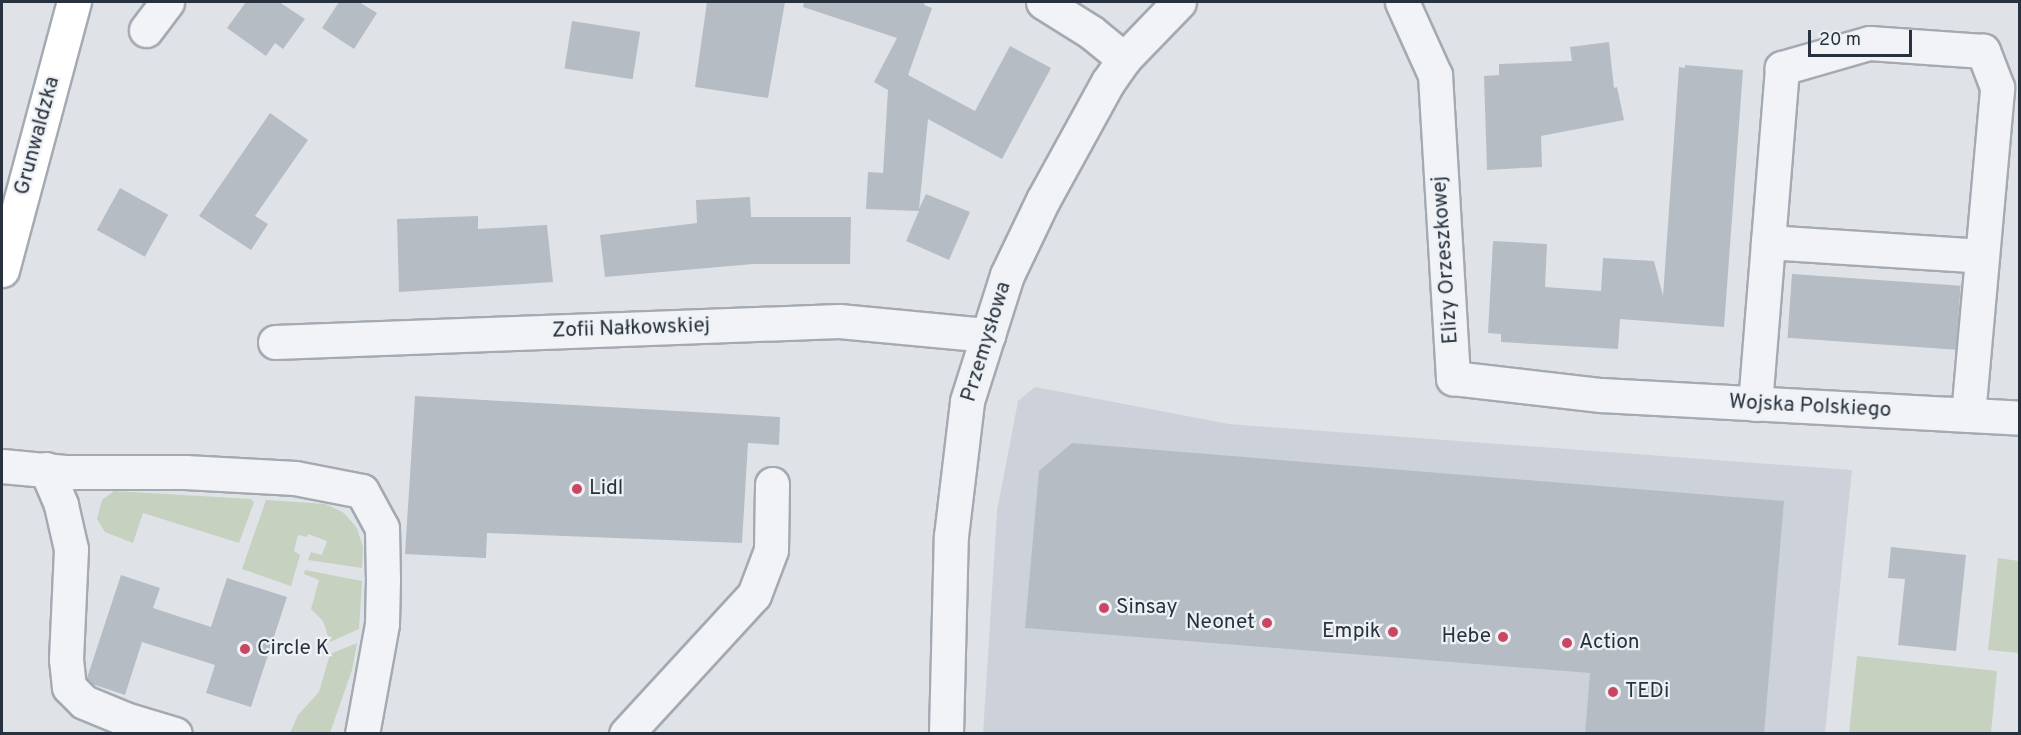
<!DOCTYPE html>
<html>
<head>
<meta charset="utf-8">
<style>
  body { margin:0 }
  #map { position:relative; width:2021px; height:735px; overflow:hidden; background:#dfe3e8; font-family:Overpass,sans-serif }
  div>[style] { position:absolute }
  .built>* { inset:0; background:#cdd2da }
  .green>* { inset:0; background:#c6d1c0 }
  .building>* { inset:0; background:#b6bcc4; transform-origin:0 0 }
  .roads { filter:drop-shadow(2px 0 #a4aab2) drop-shadow(-2px 0 #a4aab2) drop-shadow(0 2px #a4aab2) drop-shadow(0 -2px #a4aab2) }
  .minor>* { height:33px; margin:-16.5px; padding:0 16.5px; transform-origin:16.5px; border-radius:16.5px; background:#f1f3f6 }
  .major>* { height:33px; margin:-16.5px; padding:0 16.5px; transform-origin:16.5px; border-radius:16.5px; background:#fff }
  .dots>* { width:16px; height:16px; translate:-50% -50%; box-sizing:border-box; border:3px solid #eef2f5; border-radius:50% }
  span { translate:-50% -50%; white-space:nowrap; text-align:center; line-height:1.15; -webkit-text-stroke:4.5px #eef2f5; paint-order:stroke }
  .street-label { font-size:21px; color:#28323e }
  .poi-label { font-size:21px; color:#28323e }
  .left { translate:0 -50%; text-align:left }
  .right { translate:-100% -50%; text-align:right }
  .frame { position:absolute; inset:0; border:3px solid #28323e; pointer-events:none }
  .scale { position:absolute; left:1808px; top:30px; width:104px; height:27px; box-sizing:border-box; border:3px solid #28323e; border-top:0; padding-left:8px; font-size:18px; line-height:21px; white-space:nowrap; color:#28323e; -webkit-text-stroke:4px #eef2f5; paint-order:stroke }
</style>
</head>
<body>
<div id="map">
  <div class="built">
    <div style="clip-path:polygon(1035px 387px,1229px 424px,1852px 470px,1825px 733px,983px 734px,997px 511px,1018px 401px)"></div>
  </div>
  <div class="green">
    <div style="clip-path:polygon(114px 491px,251px 499px,254px 502px,239px 543px,143px 513px,133px 543px,105px 532px,97px 519px,102px 500px)"></div>
    <div style="clip-path:polygon(266px 500px,326px 504px,344px 513px,357px 528px,363px 547px,362px 568px,308px 560px,311px 552px,322px 555px,327px 541px,308px 534px,307px 537px,298px 535px,294px 551px,300px 555px,291px 586px,242px 569px)"></div>
    <div style="clip-path:polygon(1998px 558px,2019px 561px,2019px 653px,1988px 650px)"></div>
    <div style="clip-path:polygon(305px 570px,362px 581px,359px 629px,330px 642px,323px 621px,311px 609px,319px 580px,304px 574px)"></div>
    <div style="clip-path:polygon(357px 643px,352px 670px,330px 733px,290px 733px,298px 715px,319px 692px,330px 654px)"></div>
    <div style="clip-path:polygon(1857px 656px,1997px 671px,1991px 733px,1849px 733px)"></div>
  </div>
  <div class="building">
    <div style="clip-path:polygon(246px 2px,279px 2px,305px 19px,283px 49px,275px 43px,266px 56px,227px 28px)"></div>
    <div style="clip-path:polygon(339px 2px,359px 2px,377px 13px,354px 49px,322px 28px)"></div>
    <div style="clip-path:polygon(707px 2px,785px 2px,768px 98px,695px 87px)"></div>
    <div style="clip-path:polygon(804px 2px,925px 2px,924px 5px,932px 8px,908px 75px,975px 111px,1010px 46px,1051px 68px,1002px 159px,928px 119px,919px 209px,926px 194px,970px 212px,949px 260px,906px 241px,919px 211px,866px 209px,868px 172px,883px 173px,888px 90px,874px 82px,897px 38px,803px 7px)"></div>
    <div style="left:572px;top:21px;width:69px;height:48px;rotate:9deg"></div>
    <div style="clip-path:polygon(1609px 42px,1614px 88px,1617px 87px,1624px 120px,1541px 136px,1542px 167px,1487px 170px,1484px 76px,1499px 75px,1499px 64px,1572px 61px,1570px 47px)"></div>
    <div style="clip-path:polygon(1685px 65px,1743px 70px,1724px 327px,1620px 319px,1618px 349px,1501px 342px,1501px 334px,1488px 333px,1493px 241px,1547px 244px,1545px 287px,1601px 291px,1603px 258px,1654px 261px,1663px 296px,1679px 67px,1685px 68px)"></div>
    <div style="clip-path:polygon(270px 113px,308px 140px,255px 216px,268px 224px,251px 250px,199px 216px)"></div>
    <div style="left:120px;top:188px;width:55px;height:48px;rotate:29deg"></div>
    <div style="clip-path:polygon(750px 197px,751px 217px,851px 217px,850px 264px,753px 264px,605px 277px,600px 235px,697px 223px,696px 200px)"></div>
    <div style="clip-path:polygon(478px 216px,478px 229px,547px 225px,553px 282px,399px 292px,397px 219px)"></div>
    <div style="left:1792px;top:274px;width:169px;height:64px;rotate:4deg"></div>
    <div style="clip-path:polygon(415px 396px,780px 417px,779px 445px,748px 443px,742px 543px,487px 533px,486px 558px,405px 554px)"></div>
    <div style="clip-path:polygon(1072px 443px,1784px 501px,1764px 734px,1585px 734px,1590px 673px,1025px 628px,1039px 471px)"></div>
    <div style="clip-path:polygon(1891px 547px,1966px 555px,1956px 651px,1898px 645px,1905px 579px,1888px 578px)"></div>
    <div style="clip-path:polygon(121px 575px,160px 588px,153px 608px,211px 627px,227px 578px,287px 597px,251px 707px,206px 693px,215px 665px,142px 642px,125px 695px,92px 684px,87px 678px)"></div>
  </div>
  <div class="roads">
    <div class="minor">
      <div style="left:1043px;top:2px;width:57px;rotate:32deg"></div>
      <div style="left:1091px;top:32px;width:43px;rotate:39.3deg"></div>
      <div style="left:1402px;top:2px;width:80px;rotate:65.7deg"></div>
      <div style="left:1435px;top:75px;width:304px;rotate:86.6deg"></div>
      <div style="left:1453px;top:378px;width:149px;rotate:6.6deg"></div>
      <div style="left:1601px;top:395px;width:420px;rotate:3.1deg"></div>
      <div style="left:146px;top:30px;width:35px;rotate:-53deg"></div>
      <div style="left:275px;top:342px;width:564px;rotate:-2.13deg"></div>
      <div style="left:839px;top:321px;width:150px;rotate:5.4deg"></div>
      <div style="left:1755px;top:404px;width:163px;rotate:-85.4deg"></div>
      <div style="left:1968px;top:415px;width:329px;rotate:-84.9deg"></div>
      <div style="left:1997px;top:87px;width:39px;rotate:-111deg"></div>
      <div style="left:1983px;top:51px;width:114px;rotate:-176deg"></div>
      <div style="left:1869px;top:43px;width:91px;rotate:164deg"></div>
      <div style="left:1782px;top:68px;width:175px;rotate:94.6deg"></div>
      <div style="left:1768px;top:242px;width:214px;rotate:3.7deg"></div>
      <div style="left:2px;top:466px;width:63px;rotate:5.4deg"></div>
      <div style="left:65px;top:472px;width:120px"></div>
      <div style="left:185px;top:472px;width:110px;rotate:3.1deg"></div>
      <div style="left:295px;top:478px;width:68px;rotate:11deg"></div>
      <div style="left:362px;top:491px;width:42px;rotate:61.6deg"></div>
      <div style="left:382px;top:528px;width:51px;rotate:88.9deg"></div>
      <div style="left:383px;top:579px;width:45px;rotate:91.3deg"></div>
      <div style="left:382px;top:624px;width:112px;rotate:100.3deg"></div>
      <div style="left:46px;top:469px;width:39px;rotate:67deg"></div>
      <div style="left:61px;top:505px;width:45px;rotate:77.2deg"></div>
      <div style="left:71px;top:549px;width:110px;rotate:92.6deg"></div>
      <div style="left:66px;top:659px;width:28px;rotate:84deg"></div>
      <div style="left:69px;top:687px;width:21px;rotate:45deg"></div>
      <div style="left:84px;top:702px;width:44px;rotate:22.5deg"></div>
      <div style="left:125px;top:719px;width:52px;rotate:16.7deg"></div>
      <div style="left:626px;top:734px;width:189px;rotate:-47.4deg"></div>
      <div style="left:754px;top:595px;width:48px;rotate:-69.3deg"></div>
      <div style="left:771px;top:550px;width:66px;rotate:-89.1deg"></div>
      <div style="left:946px;top:734px;width:198px;rotate:-88.6deg"></div>
      <div style="left:951px;top:536px;width:136px;rotate:-83.2deg"></div>
      <div style="left:967px;top:401px;width:132px;rotate:-72.4deg"></div>
      <div style="left:1007px;top:275px;width:83px;rotate:-64.4deg"></div>
      <div style="left:1043px;top:200px;width:135px;rotate:-61.2deg"></div>
      <div style="left:1108px;top:82px;width:28px;rotate:-55deg"></div>
      <div style="left:1124px;top:59px;width:79px;rotate:-46deg"></div>
    </div>
    <div class="major">
      <div style="left:2px;top:270px;width:278px;rotate:-75deg"></div>
    </div>
  </div>
  <div class="dots">
    <div style="left:577px;top:489px;background:#ca4663"></div>
    <div style="left:1104px;top:608px;background:#ca4663"></div>
    <div style="left:1267px;top:623px;background:#ca4663"></div>
    <div style="left:1393px;top:632px;background:#ca4663"></div>
    <div style="left:1503px;top:637px;background:#ca4663"></div>
    <div style="left:1567px;top:643px;background:#ca4663"></div>
    <div style="left:245px;top:649px;background:#ca4663"></div>
    <div style="left:1613px;top:692px;background:#ca4663"></div>
  </div>
  <div class="street-label">
    <span style="left:38px;top:136px;rotate:-75deg">Grunwaldzka</span>
    <span style="left:1446px;top:260px;rotate:-94deg">Elizy Orzeszkowej</span>
    <span style="left:631px;top:329px;rotate:-2deg">Zofii Nałkowskiej</span>
    <span style="left:987px;top:342px;rotate:-73deg">Przemysłowa</span>
    <span style="left:1810px;top:407px;rotate:3deg">Wojska Polskiego</span>
  </div>
  <div class="poi-label">
    <span class="left" style="left:589px;top:489px">Lidl</span>
    <span class="left" style="left:1116px;top:608px">Sinsay</span>
    <span class="right" style="left:1255px;top:623px">Neonet</span>
    <span class="right" style="left:1381px;top:632px">Empik</span>
    <span class="right" style="left:1491px;top:637px">Hebe</span>
    <span class="left" style="left:1579px;top:643px">Action</span>
    <span class="left" style="left:257px;top:649px">Circle K</span>
    <span class="left" style="left:1625px;top:692px">TEDi</span>
  </div>
  <div class="frame"></div>
  <div class="scale">20 m</div>
</div>
</body>
</html>
